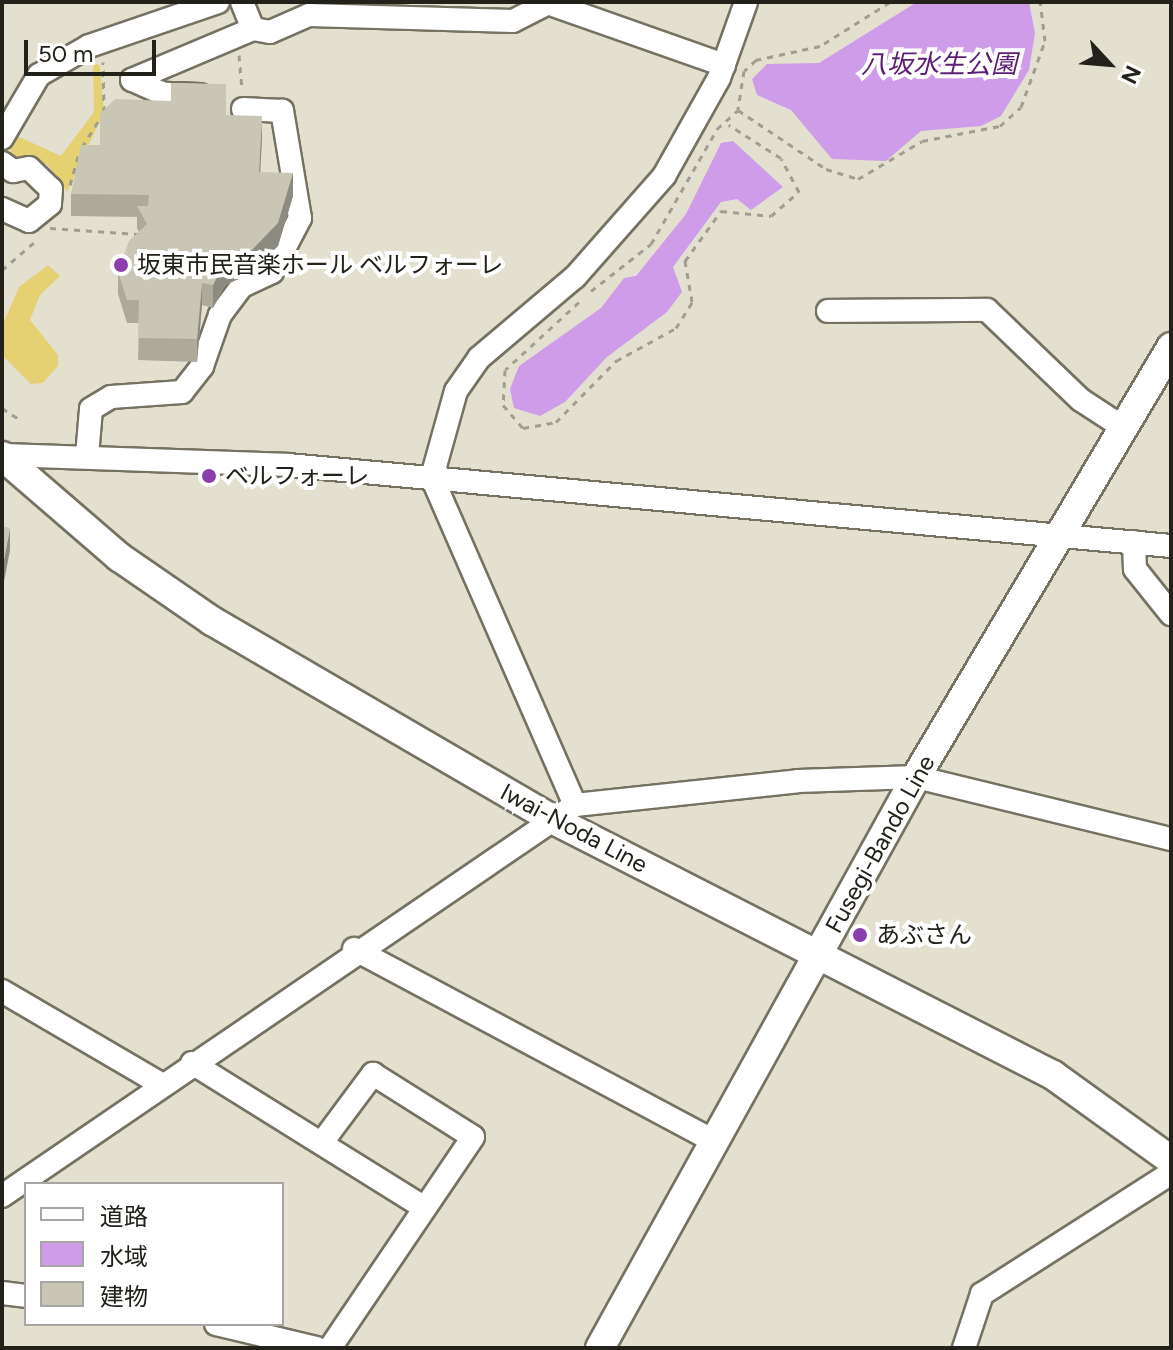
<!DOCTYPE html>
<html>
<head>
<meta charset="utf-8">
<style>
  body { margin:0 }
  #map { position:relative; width:1173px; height:1350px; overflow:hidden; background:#e4e0cf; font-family:Figtree,"Noto Sans JP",sans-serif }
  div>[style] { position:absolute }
  .green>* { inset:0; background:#e5d172 }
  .water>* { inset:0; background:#ce9ce8 }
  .path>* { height:3px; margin-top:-1.5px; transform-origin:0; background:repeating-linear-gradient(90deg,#a19e91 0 6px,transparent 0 12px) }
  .roads { filter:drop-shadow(2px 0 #757262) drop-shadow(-2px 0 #757262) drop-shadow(0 2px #757262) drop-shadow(0 -2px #757262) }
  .minor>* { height:22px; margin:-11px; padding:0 11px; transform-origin:11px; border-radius:11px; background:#fff }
  .major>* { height:28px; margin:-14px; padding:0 14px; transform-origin:14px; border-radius:14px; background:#fff }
  .wall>* { inset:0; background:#adaa9c }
  .shaded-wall>* { inset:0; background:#8d8b7f }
  .building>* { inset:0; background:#c9c6b5 }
  .dots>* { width:22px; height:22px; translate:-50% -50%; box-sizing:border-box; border:4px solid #fff; border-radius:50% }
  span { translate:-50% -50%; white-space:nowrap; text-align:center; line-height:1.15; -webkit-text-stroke:8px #fff; paint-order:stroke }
  .poi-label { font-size:24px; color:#22211a }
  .left { translate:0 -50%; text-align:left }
  .street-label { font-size:24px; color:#22211a }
  .water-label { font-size:26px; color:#5c1d76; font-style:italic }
  .frame { position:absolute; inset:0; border:4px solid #22211a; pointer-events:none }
  .legend { position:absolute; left:24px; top:1182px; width:260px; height:144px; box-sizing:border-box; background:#fff; border:2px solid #a7a6a3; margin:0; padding:10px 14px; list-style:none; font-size:24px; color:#22211a }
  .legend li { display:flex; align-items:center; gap:16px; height:40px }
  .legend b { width:40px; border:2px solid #a7a6a3 }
  .north { position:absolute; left:1069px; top:24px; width:80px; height:80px; -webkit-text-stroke:6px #fff; paint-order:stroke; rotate:116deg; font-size:22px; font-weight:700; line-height:32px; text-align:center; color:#22211a }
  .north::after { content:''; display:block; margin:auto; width:28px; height:36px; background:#22211a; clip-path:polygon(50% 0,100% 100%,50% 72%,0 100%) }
  .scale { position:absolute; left:24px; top:40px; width:132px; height:36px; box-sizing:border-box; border:4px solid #22211a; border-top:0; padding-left:10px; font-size:24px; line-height:28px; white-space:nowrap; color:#22211a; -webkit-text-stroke:6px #fff; paint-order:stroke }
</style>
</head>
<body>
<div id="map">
  <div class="green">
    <div style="clip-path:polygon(93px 62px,100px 66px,104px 112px,67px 192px,48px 165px,12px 157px,10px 148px,15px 135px,61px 156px,94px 112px)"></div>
    <div style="clip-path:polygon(48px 265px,60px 276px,40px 295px,30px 320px,58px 355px,58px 366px,43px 383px,31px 384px,4px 357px,2px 326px,19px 287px)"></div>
  </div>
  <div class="water">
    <div style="clip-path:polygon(917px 2px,1029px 2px,1035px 33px,1029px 70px,1001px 116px,981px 126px,921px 131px,886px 161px,832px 159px,791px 110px,757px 95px,752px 79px,767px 64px,819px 63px)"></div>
    <div style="clip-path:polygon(733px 141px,783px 187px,751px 210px,737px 199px,721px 202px,673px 267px,682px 292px,667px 312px,607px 357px,565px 402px,540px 416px,514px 408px,510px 389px,519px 366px,601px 308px,624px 278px,636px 276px,686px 214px,721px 143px)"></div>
  </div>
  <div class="path">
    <div style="left:890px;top:2px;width:83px;rotate:147.8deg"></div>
    <div style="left:820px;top:46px;width:66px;rotate:167.7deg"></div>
    <div style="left:756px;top:60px;width:16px;rotate:137deg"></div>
    <div style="left:744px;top:71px;width:39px;rotate:99deg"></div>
    <div style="left:738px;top:110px;width:106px;rotate:33.8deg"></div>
    <div style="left:826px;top:169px;width:34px;rotate:17deg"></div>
    <div style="left:858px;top:179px;width:74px;rotate:-30.7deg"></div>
    <div style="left:922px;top:141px;width:79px;rotate:-10.9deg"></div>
    <div style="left:1000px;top:126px;width:28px;rotate:-42deg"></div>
    <div style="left:1021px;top:107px;width:70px;rotate:-70deg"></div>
    <div style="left:1045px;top:41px;width:39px;rotate:-97deg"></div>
    <div style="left:239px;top:55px;width:35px;rotate:85deg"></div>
    <div style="left:82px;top:147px;width:41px;rotate:-57.8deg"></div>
    <div style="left:104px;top:112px;width:50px;rotate:-91.1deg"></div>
    <div style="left:70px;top:185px;width:32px;rotate:-74deg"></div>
    <div style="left:50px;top:228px;width:88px;rotate:3.9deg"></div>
    <div style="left:2px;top:270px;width:48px;rotate:-40.7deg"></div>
    <div style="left:591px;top:291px;width:76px;rotate:-38.1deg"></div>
    <div style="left:651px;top:244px;width:133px;rotate:-60.1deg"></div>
    <div style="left:717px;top:129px;width:28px;rotate:-42deg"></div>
    <div style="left:579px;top:302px;width:100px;rotate:137.4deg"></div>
    <div style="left:505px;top:370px;width:35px;rotate:93deg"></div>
    <div style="left:503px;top:405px;width:30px;rotate:49deg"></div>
    <div style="left:523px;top:428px;width:34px;rotate:-10deg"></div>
    <div style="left:556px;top:422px;width:86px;rotate:-45.5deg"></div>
    <div style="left:616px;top:361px;width:68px;rotate:-28.8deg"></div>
    <div style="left:676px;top:328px;width:31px;rotate:-58deg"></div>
    <div style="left:692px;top:302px;width:42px;rotate:-99.7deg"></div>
    <div style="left:685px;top:261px;width:62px;rotate:-54.2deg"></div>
    <div style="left:721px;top:211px;width:50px;rotate:5.7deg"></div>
    <div style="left:771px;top:216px;width:37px;rotate:-41deg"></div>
    <div style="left:799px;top:192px;width:38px;rotate:-118deg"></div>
    <div style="left:781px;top:158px;width:62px;rotate:-147.6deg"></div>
    <div style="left:2px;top:408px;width:20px;rotate:33deg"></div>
  </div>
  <div class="roads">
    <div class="minor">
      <div style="left:242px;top:2px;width:29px;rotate:68deg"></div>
      <div style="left:253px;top:29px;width:17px;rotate:10deg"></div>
      <div style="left:270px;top:32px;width:43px;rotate:-23.6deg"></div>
      <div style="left:309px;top:15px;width:204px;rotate:1.7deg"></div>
      <div style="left:513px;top:21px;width:39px;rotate:-27deg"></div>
      <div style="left:545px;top:2px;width:190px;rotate:19.4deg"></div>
      <div style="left:200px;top:95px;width:36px;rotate:-178deg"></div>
      <div style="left:164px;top:94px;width:35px;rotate:-156deg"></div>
      <div style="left:132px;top:80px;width:131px;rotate:-22.9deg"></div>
      <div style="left:2px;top:138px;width:73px;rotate:-59.6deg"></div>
      <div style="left:39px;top:75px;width:58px;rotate:-30.1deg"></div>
      <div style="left:89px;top:46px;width:136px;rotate:-18.8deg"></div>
      <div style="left:2px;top:163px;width:14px;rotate:36deg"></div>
      <div style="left:13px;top:171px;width:16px;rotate:-11deg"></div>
      <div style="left:29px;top:168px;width:30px;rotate:44deg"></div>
      <div style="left:51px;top:189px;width:15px;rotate:94deg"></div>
      <div style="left:50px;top:204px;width:27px;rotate:141deg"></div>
      <div style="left:29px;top:221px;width:30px;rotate:-156deg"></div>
      <div style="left:828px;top:311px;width:159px;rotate:-0.4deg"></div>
      <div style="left:987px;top:310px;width:130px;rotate:43.8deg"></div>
      <div style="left:1081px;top:400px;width:51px;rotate:33.1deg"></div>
      <div style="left:2px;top:455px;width:286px;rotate:2deg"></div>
      <div style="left:288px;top:465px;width:887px;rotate:5.24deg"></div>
      <div style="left:87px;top:456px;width:47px;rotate:-85.1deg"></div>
      <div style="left:91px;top:409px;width:23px;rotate:-31deg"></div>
      <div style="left:111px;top:397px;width:71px;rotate:-4deg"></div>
      <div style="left:182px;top:392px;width:33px;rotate:-52deg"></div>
      <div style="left:202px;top:366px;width:54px;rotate:-70.6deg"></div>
      <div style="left:220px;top:315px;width:36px;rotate:-53deg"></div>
      <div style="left:242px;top:286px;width:33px;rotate:-25deg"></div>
      <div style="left:272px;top:272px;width:61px;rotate:-62.6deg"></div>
      <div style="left:300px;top:218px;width:109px;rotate:-99.5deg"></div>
      <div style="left:282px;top:111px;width:39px;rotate:-177deg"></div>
      <div style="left:1134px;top:542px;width:27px;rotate:88deg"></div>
      <div style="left:1135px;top:569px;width:58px;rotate:51.3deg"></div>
      <div style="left:575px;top:805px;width:358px;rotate:-113.6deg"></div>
      <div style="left:432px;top:477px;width:89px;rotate:-74.4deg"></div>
      <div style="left:456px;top:391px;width:40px;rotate:-55.1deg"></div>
      <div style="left:479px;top:358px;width:126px;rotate:-40.2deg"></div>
      <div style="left:575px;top:277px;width:135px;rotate:-48.6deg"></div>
      <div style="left:664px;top:176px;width:112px;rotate:-60.7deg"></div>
      <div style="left:719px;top:78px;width:81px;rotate:-70.4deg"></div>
      <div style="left:354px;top:949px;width:410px;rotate:28.1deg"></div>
      <div style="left:2px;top:991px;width:184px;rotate:30.3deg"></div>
      <div style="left:192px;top:1063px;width:274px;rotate:31.9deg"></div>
      <div style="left:323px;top:1141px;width:84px;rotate:-53.3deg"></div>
      <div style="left:373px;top:1074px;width:118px;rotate:32.2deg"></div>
      <div style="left:473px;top:1137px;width:255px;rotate:124.1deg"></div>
      <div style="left:2px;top:1196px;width:694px;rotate:-34.31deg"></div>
      <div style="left:575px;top:805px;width:224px;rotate:-6.1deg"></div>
      <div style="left:798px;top:781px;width:118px;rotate:-1.9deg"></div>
      <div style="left:916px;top:777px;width:262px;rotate:13.7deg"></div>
      <div style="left:2px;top:1293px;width:24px;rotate:7deg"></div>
      <div style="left:216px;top:1324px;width:103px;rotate:13.5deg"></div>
      <div style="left:964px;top:1348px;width:57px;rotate:-71.6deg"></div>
      <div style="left:982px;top:1294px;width:224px;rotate:-32.6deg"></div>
    </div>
    <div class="major">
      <div style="left:2px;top:456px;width:155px;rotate:40.8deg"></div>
      <div style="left:119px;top:557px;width:113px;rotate:34.5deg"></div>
      <div style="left:212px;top:621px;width:393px;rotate:30.2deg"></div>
      <div style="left:552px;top:819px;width:563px;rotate:27.07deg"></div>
      <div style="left:1053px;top:1075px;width:145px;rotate:35.8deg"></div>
      <div style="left:600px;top:1348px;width:653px;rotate:-61.04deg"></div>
      <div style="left:916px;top:777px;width:500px;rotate:-59.3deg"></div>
    </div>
  </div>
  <div class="wall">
    <div style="clip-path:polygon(226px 115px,262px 138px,260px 172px,293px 196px,278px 246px,250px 274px,225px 285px,213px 308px,202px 305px,197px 362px,138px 360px,139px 323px,127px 323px,118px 294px,118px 272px,139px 232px,137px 228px,137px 217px,71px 216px,71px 194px,100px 145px)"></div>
  </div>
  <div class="shaded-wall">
    <div style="clip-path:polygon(262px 116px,262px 138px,259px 194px,259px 172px)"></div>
    <div style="clip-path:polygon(293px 173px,293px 196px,278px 246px,250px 274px,225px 285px,213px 308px,213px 285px,225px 262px)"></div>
    <div style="clip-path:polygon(202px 283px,202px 305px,197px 362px,197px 339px)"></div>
    <div style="clip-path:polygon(10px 528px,10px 550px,2px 592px,2px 570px)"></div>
  </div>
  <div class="building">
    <div style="clip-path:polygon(171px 83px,226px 84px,226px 115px,262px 116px,259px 172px,293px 173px,278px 223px,250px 252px,225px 262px,213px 285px,202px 283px,197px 339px,138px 338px,139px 300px,127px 300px,118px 272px,129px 241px,147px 224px,137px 206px,148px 206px,149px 195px,71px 194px,81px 145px,100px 145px,100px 114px,115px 99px,171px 101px)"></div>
    <div style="clip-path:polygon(2px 526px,10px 528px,2px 570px)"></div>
  </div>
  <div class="dots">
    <div style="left:121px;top:265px;background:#8b3eae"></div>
    <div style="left:209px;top:476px;background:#8b3eae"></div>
    <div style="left:860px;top:935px;background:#8b3eae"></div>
  </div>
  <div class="poi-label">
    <span class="left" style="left:137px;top:265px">坂東市民音楽ホール ベルフォーレ</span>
    <span class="left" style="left:225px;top:476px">ベルフォーレ</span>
    <span class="left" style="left:876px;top:935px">あぶさん</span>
  </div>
  <div class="street-label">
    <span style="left:574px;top:828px;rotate:28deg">Iwai-Noda Line</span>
    <span style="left:880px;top:844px;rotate:-61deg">Fusegi-Bando Line</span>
  </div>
  <div class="water-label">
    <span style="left:939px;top:65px">八坂水生公園</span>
  </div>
  <div class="frame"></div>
  <ul class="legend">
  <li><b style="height:10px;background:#fff"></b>道路</li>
  <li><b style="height:22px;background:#ce9ce8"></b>水域</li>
  <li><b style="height:22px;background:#c9c6b5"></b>建物</li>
  </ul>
  <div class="north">N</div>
  <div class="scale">50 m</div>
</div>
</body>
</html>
